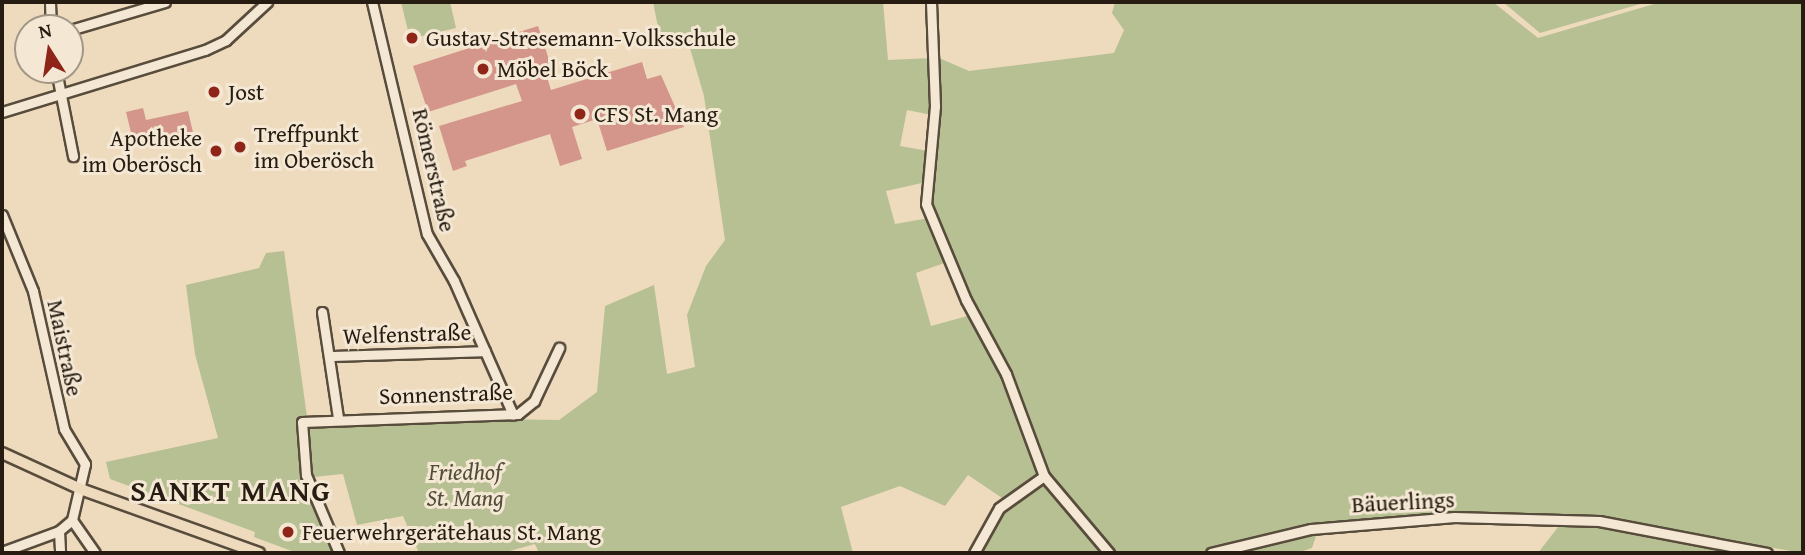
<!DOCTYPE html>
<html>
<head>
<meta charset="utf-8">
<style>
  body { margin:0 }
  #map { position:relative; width:1805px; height:555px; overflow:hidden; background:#eedabc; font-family:"Gentium Book Plus",serif }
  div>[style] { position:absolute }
  .green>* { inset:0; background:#b6c093 }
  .building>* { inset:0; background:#d4968a }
  .roads { filter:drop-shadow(2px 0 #584c3c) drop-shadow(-2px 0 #584c3c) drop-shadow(0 2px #584c3c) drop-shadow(0 -2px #584c3c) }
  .minor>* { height:9px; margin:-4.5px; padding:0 4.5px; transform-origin:4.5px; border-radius:4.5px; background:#f4e7d3 }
  .major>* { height:10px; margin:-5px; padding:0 5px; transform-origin:5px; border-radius:5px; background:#eedabc }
  .dots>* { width:19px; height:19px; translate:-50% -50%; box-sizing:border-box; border:4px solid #f4e7d3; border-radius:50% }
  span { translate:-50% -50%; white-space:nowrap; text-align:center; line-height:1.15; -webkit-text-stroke:6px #f4e7d3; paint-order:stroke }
  .poi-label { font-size:23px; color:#261c12 }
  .left { translate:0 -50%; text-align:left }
  .right { translate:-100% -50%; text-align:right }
  .street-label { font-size:23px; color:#261c12 }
  .park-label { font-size:23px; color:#514d39; font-style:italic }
  .district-label { font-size:30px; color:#261c12; font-weight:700; letter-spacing:2px }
  .frame { position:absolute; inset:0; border:4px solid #261c12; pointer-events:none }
  .north { position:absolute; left:14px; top:14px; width:70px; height:70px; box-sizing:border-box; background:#f4e7d3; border:2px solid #a29686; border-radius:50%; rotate:348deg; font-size:19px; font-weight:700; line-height:28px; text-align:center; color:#261c12 }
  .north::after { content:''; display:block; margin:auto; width:24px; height:32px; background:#8f2418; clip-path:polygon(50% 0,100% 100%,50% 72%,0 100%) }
</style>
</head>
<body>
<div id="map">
  <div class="green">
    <div style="clip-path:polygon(401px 2px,450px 2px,456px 28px,410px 39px)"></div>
    <div style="clip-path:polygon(653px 2px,883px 2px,888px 60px,932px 58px,932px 115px,907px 110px,900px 146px,928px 151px,922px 183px,886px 191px,895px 224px,929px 218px,950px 261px,916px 273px,931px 326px,971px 315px,1003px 375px,1040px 475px,1005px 500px,968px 475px,945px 506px,900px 486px,841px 507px,853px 553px,539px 553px,535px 544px,503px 553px,419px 553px,403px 516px,357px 525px,343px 474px,313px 477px,305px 428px,438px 418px,559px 420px,597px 392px,605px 306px,654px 285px,667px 374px,695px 367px,687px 315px,706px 266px,725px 240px,704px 96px,687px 38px,661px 42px)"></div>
    <div style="clip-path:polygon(1115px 2px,1493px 2px,1538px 38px,1661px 2px,1803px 2px,1803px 553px,1600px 518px,1457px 514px,1311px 526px,1201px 553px,1112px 553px,1046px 476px,929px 203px,939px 58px,969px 71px,1114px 53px,1124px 30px,1112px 13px)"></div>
    <div style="clip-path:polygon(1503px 2px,1647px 2px,1540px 33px)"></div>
    <div style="clip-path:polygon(284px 251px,307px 417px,296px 428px,303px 475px,336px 553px,297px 553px,254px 537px,255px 532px,110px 479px,106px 462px,218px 438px,195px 354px,186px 285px,259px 268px,266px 253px)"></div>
    <div style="clip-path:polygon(1043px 480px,1106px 552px,976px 553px,1000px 509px)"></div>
    <div style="clip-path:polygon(1562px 522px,1598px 525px,1753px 553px,1538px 553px)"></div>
    <div style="clip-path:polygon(1318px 530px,1312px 548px,1297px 553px,1223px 553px)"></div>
  </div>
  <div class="building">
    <div style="clip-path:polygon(538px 26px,553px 72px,546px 74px,551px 90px,642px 62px,647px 79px,661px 75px,684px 127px,607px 151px,597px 119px,572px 127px,582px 159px,560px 166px,550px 134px,465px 161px,467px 166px,453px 171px,439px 126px,522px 101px,516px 84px,428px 112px,413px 66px)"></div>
    <div style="clip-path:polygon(143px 108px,146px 120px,188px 111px,195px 141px,164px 148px,162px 138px,134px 145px,126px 112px)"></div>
  </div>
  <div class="roads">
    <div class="minor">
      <div style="left:50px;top:2px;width:26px;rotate:88deg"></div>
      <div style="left:372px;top:2px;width:238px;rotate:76.7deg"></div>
      <div style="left:427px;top:234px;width:54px;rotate:60.1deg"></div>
      <div style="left:454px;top:281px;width:146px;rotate:66.2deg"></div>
      <div style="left:931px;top:2px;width:104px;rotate:87.8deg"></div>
      <div style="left:935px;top:106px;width:98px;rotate:95.2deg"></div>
      <div style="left:926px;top:204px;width:104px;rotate:67.4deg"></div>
      <div style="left:966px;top:300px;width:84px;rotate:61.6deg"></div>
      <div style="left:1006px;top:374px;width:109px;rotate:69.6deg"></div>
      <div style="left:1044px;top:476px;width:101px;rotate:49.8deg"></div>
      <div style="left:70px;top:30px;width:99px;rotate:-16.4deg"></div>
      <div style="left:56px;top:70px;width:88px;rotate:78.8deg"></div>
      <div style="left:2px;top:112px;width:212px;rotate:-17deg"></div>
      <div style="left:205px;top:50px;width:23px;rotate:-25deg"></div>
      <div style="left:226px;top:40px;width:56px;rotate:-42.8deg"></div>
      <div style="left:2px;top:215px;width:82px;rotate:67.8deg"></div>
      <div style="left:33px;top:291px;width:141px;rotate:77.3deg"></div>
      <div style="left:64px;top:429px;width:41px;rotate:59deg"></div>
      <div style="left:85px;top:464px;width:57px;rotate:103.1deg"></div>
      <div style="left:72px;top:520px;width:17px;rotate:140deg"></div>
      <div style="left:59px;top:531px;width:61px;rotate:159.8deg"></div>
      <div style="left:322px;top:312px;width:107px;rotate:81.4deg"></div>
      <div style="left:329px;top:356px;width:156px;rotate:-1.8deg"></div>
      <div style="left:72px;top:520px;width:40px;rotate:55.1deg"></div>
      <div style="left:59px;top:531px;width:22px;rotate:87deg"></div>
      <div style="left:339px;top:553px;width:85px;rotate:-112.9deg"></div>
      <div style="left:306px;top:475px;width:53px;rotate:-94.3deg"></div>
      <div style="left:302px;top:422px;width:216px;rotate:-2.1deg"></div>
      <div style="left:518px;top:414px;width:21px;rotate:-39deg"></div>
      <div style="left:534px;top:401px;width:59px;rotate:-64.7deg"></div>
      <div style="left:974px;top:553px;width:51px;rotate:-60.9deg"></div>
      <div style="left:999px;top:508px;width:55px;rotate:-35.4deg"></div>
      <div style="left:1211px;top:553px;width:103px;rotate:-13.5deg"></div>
      <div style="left:1311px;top:529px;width:144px;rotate:-4.8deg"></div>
      <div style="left:1454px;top:517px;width:145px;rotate:1.6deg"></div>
      <div style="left:1599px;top:521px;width:171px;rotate:10.8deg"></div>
    </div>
    <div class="major">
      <div style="left:2px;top:453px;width:89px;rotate:24.6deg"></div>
      <div style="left:83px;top:490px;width:187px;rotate:19.7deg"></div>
    </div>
  </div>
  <div class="dots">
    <div style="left:412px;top:38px;background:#8f2418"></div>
    <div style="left:483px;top:69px;background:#8f2418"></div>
    <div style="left:214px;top:92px;background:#8f2418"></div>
    <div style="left:580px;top:114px;background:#8f2418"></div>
    <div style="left:240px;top:147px;background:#8f2418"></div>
    <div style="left:216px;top:151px;background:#8f2418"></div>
    <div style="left:288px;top:532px;background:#8f2418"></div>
  </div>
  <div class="poi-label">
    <span class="left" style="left:426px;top:38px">Gustav-Stresemann-Volksschule</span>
    <span class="left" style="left:497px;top:69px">Möbel Böck</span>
    <span class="left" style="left:228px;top:92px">Jost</span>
    <span class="left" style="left:594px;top:114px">CFS St. Mang</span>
    <span class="left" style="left:254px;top:147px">Treffpunkt<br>im Oberösch</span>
    <span class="right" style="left:202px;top:151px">Apotheke<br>im Oberösch</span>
    <span class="left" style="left:302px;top:532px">Feuerwehrgerätehaus St. Mang</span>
  </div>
  <div class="street-label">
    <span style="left:434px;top:170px;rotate:77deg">Römerstraße</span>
    <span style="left:407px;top:334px;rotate:-2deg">Welfenstraße</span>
    <span style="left:65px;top:348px;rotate:78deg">Maistraße</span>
    <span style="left:446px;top:394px;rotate:-2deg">Sonnenstraße</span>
    <span style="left:1403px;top:502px;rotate:-3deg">Bäuerlings</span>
  </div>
  <div class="park-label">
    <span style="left:465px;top:485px">Friedhof<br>St. Mang</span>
  </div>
  <div class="district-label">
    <span style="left:231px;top:490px">SANKT MANG</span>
  </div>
  <div class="frame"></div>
  <div class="north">N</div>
</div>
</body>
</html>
